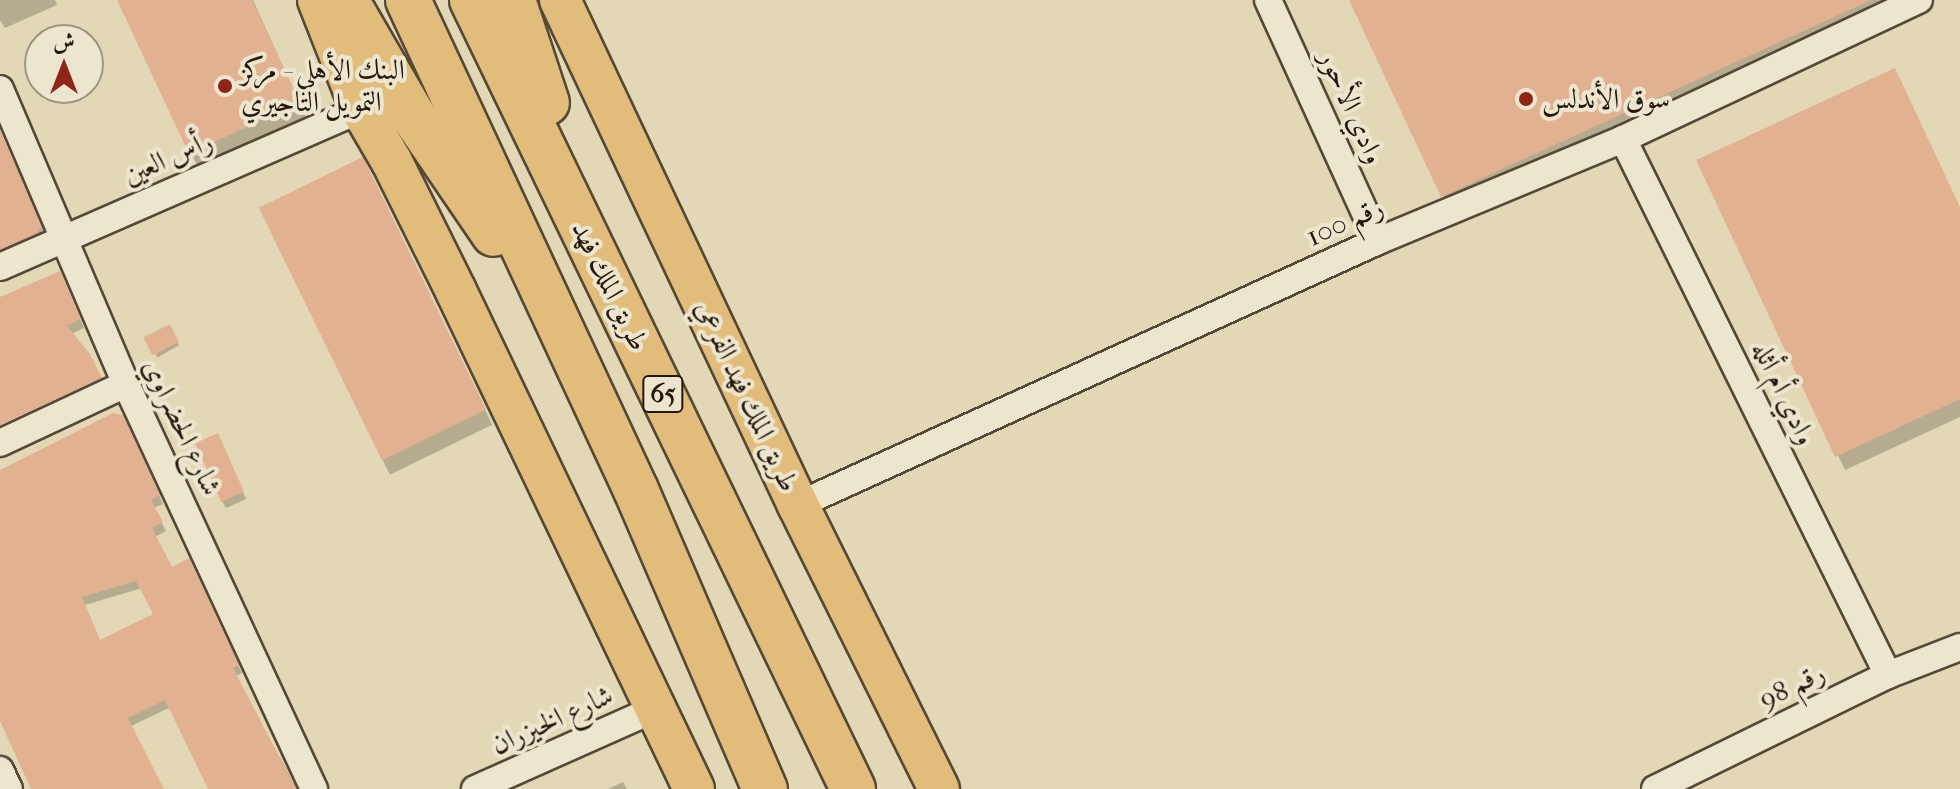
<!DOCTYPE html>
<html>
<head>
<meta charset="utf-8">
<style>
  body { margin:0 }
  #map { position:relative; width:1960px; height:789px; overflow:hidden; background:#e3d8b5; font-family:"IM FELL French Canon",Amiri,serif }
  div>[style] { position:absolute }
  .shadow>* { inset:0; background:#0003; transform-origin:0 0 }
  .building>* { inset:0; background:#e2b192; transform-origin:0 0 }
  .roads { filter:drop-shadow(2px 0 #544836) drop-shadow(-2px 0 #544836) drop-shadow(0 2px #544836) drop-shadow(0 -2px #544836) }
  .street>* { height:26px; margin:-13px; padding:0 13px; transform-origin:13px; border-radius:13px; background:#ede6cf }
  .primary>* { height:40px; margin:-20px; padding:0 20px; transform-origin:20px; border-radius:20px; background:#e2bc7a }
  .highway>* { height:44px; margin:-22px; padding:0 22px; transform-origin:22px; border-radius:22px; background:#e2bc7a }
  .dots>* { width:22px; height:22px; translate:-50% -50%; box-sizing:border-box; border:4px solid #ede6cf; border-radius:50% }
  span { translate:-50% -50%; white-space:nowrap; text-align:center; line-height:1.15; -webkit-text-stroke:8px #ede6cf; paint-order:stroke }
  .shield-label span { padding:2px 6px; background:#ede6cf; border:2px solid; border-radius:6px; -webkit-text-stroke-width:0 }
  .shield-label { font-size:26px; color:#24180c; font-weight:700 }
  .poi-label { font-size:28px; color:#24180c }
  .left { translate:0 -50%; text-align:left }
  .street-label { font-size:28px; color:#24180c }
  .north { position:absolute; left:24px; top:24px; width:80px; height:80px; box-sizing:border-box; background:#ede6cf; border:2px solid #9d9481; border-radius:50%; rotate:0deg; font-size:22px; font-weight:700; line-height:32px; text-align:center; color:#24180c }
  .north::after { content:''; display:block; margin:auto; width:28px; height:36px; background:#8f2418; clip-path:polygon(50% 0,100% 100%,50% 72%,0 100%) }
</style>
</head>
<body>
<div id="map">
  <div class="shadow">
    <div style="clip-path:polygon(0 0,55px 0,57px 5px,5px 28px,0 20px)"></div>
    <div style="clip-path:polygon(119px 0,253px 0,306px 117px,198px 167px)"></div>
    <div style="clip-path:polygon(1352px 0,1909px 0,1451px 210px)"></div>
    <div style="clip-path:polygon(0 144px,15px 164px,48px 242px,0 270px)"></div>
    <div style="clip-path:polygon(1699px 161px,1960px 208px,1960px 417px,1845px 470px)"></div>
    <div style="left:370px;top:174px;width:279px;height:114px;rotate:64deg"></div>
    <div style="clip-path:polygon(64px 281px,84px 328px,71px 334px,0 423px,0 300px)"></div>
    <div style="left:169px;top:327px;width:21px;height:25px;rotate:61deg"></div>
    <div style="left:101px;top:380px;width:8px;height:112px;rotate:60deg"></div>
    <div style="clip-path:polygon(evenodd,127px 426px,163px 504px,154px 508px,166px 531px,155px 537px,172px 569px,193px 568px,242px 673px,236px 676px,276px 759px,280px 757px,297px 789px,210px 789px,171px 707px,131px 726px,162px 789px,33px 789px,0 717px,0 472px,127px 426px,142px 588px,156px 615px,100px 642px,85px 605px,142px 588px)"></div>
    <div style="clip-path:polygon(221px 442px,246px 499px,226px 508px,222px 501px)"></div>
    <div style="clip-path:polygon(623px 782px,627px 789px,608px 789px)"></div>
  </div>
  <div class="building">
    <div style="clip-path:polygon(117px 0,252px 0,300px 102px,189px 154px)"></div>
    <div style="clip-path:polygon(1349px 0,1871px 0,1441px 197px)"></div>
    <div style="clip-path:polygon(1895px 68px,1960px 207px,1960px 399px,1835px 457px,1696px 160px)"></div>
    <div style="clip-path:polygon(0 130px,42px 227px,37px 233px,0 250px)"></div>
    <div style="left:363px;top:157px;width:281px;height:116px;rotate:64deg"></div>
    <div style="clip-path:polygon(60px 271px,81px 319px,67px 326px,90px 354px,102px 378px,0 425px,0 297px)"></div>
    <div style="left:170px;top:324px;width:20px;height:30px;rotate:63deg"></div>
    <div style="clip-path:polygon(evenodd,113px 413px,123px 415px,160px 495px,151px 500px,163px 522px,152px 528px,172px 567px,189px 558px,239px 665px,233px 668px,296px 789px,208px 789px,165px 700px,128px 718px,164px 789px,31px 789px,0 721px,0 470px,113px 413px,136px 581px,153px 614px,100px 640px,82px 597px,136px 581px)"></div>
    <div style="left:218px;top:433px;width:64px;height:25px;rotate:66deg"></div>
  </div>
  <div class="roads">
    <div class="street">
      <div style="left:1268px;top:0;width:265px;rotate:65.5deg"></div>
      <div style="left:0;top:89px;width:321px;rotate:66.9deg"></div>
      <div style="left:126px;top:384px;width:447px;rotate:65.1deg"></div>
      <div style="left:1623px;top:139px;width:598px;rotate:63.69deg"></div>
      <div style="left:0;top:267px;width:394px;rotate:-23.6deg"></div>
      <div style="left:0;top:443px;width:139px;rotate:-25.1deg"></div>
      <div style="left:798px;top:505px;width:637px;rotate:-24.47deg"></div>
      <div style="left:1378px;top:241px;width:265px;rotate:-22.6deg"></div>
      <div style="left:1623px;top:139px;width:327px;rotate:-25.2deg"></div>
      <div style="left:0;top:770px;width:21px;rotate:65deg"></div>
      <div style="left:475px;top:789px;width:197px;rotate:-24deg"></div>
      <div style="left:1655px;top:789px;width:259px;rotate:-26.1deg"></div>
      <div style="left:1888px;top:675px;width:77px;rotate:-21.3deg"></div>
    </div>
    <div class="primary">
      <div style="left:318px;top:0;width:117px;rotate:68.5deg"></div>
      <div style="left:361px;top:109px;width:61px;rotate:59.7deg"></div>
      <div style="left:392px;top:162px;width:142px;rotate:63.6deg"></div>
      <div style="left:455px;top:289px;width:554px;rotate:64.45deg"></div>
      <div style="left:560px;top:0;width:558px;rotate:64.77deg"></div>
      <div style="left:798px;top:505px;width:317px;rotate:63.6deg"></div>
    </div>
    <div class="highway">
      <div style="left:346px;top:0;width:132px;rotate:59.9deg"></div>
      <div style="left:412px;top:114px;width:145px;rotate:55.7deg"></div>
      <div style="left:408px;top:0;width:540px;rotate:65.05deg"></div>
      <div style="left:636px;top:490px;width:326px;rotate:66.7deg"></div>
      <div style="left:472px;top:0;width:876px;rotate:64.22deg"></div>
      <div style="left:513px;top:0;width:108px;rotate:71.7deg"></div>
    </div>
  </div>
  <div class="dots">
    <div style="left:225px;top:86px;background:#8f2418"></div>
    <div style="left:1526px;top:99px;background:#8f2418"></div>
  </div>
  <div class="shield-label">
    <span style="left:663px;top:394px">65</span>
  </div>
  <div class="poi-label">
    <span class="left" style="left:241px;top:86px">البنك الأهلي - مركز<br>التمويل التاجيري</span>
    <span class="left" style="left:1542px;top:99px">سوق الأندلس</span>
  </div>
  <div class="street-label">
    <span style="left:1352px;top:107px;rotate:66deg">وادي الأحور</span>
    <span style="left:168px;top:158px;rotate:-23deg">رأس العين</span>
    <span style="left:1345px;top:222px;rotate:-24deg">رقم 100</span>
    <span style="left:610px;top:286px;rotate:64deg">طريق الملك فهد</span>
    <span style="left:1784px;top:393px;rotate:64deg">وادي أم أثله</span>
    <span style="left:747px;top:396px;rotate:65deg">طريق الملك فهد الفرعي</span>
    <span style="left:182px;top:427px;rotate:65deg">شارع الحضراوي</span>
    <span style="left:1792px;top:686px;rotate:-26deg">رقم 98</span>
    <span style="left:552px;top:720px;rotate:-24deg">شارع الخيزران</span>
  </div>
  <div class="north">ش</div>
</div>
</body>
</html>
